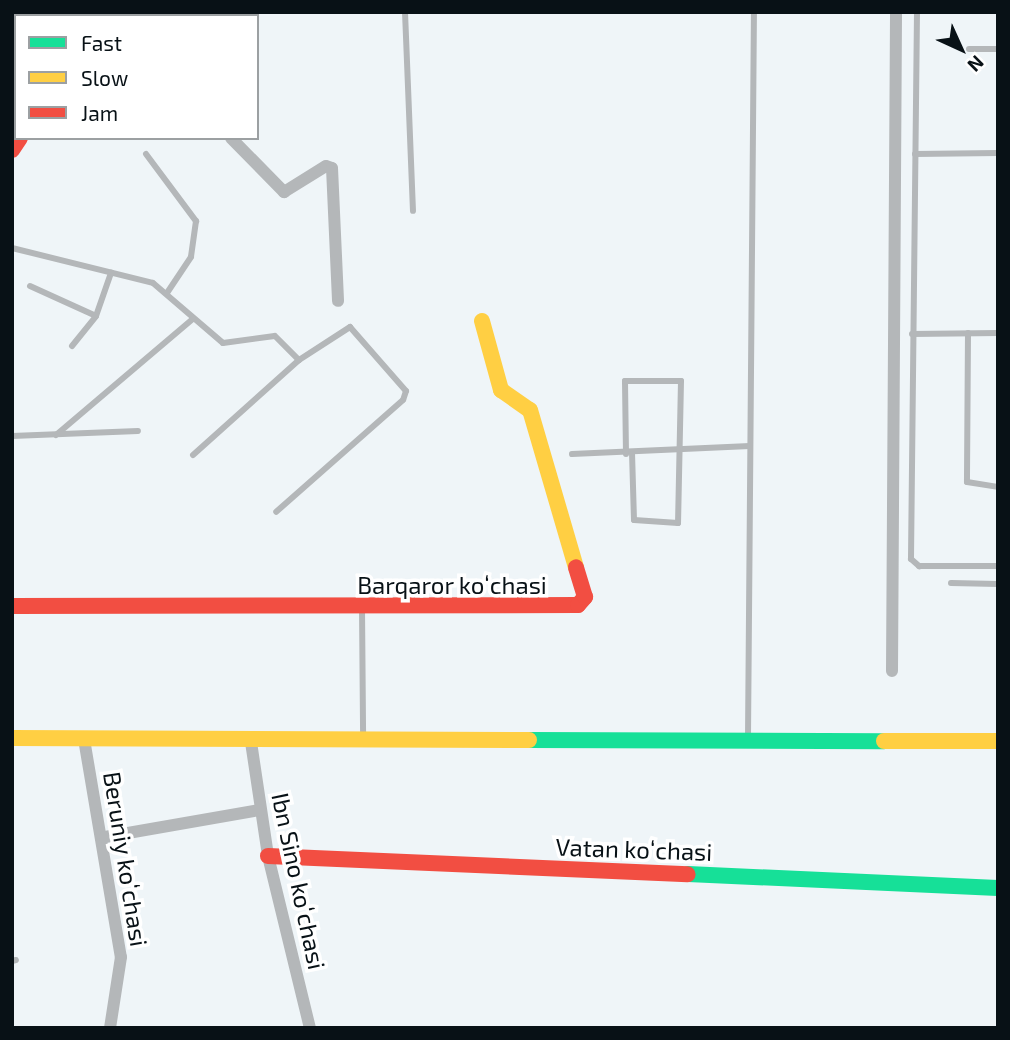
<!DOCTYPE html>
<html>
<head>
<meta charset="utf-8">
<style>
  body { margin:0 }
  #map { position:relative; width:1010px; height:1040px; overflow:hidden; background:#eff5f8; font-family:"Exo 2",sans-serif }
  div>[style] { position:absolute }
  .lane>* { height:6px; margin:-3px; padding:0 3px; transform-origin:3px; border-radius:3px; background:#b4b7b9 }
  .street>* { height:12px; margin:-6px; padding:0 6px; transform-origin:6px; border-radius:6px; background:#b4b7b9 }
  .fast>* { height:16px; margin:-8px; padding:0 8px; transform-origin:8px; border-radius:8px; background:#16e098 }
  .slow>* { height:16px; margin:-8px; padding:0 8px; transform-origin:8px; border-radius:8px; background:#ffcf43 }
  .jam>* { height:16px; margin:-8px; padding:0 8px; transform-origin:8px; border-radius:8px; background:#f24e42 }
  span { translate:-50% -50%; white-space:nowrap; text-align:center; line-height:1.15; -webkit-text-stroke:7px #fff; paint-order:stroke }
  .street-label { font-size:24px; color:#081116 }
  .frame { position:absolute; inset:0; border:14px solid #081116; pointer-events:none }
  .legend { position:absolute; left:14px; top:14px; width:245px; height:126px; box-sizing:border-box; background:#fff; border:2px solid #9ca0a2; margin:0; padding:9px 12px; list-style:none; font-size:21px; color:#081116 }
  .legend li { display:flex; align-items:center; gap:14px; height:35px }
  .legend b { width:35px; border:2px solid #9ca0a2 }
  .north { position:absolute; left:926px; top:14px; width:70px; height:70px; -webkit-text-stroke:5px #fff; paint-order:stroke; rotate:135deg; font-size:19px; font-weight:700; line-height:28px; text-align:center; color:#081116 }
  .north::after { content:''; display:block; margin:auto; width:24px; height:32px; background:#081116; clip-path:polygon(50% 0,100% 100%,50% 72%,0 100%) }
</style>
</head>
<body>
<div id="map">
  <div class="lane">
    <div style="left:405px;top:12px;width:199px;rotate:87.7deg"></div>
    <div style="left:917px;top:12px;width:547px;rotate:90.63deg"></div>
    <div style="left:911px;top:559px;width:11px;rotate:41deg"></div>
    <div style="left:919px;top:566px;width:79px"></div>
    <div style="left:969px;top:49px;width:29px"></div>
    <div style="left:146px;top:154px;width:84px;rotate:53.3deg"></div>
    <div style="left:196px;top:221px;width:36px;rotate:98deg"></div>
    <div style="left:191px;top:257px;width:43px;rotate:123.7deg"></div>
    <div style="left:915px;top:154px;width:83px;rotate:-0.7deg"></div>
    <div style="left:12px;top:248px;width:145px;rotate:13.9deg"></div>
    <div style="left:153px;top:283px;width:92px;rotate:40.6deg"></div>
    <div style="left:223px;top:343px;width:52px;rotate:-7.7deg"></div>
    <div style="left:275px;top:336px;width:34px;rotate:45deg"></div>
    <div style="left:299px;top:360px;width:61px;rotate:-32.9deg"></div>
    <div style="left:350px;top:327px;width:85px;rotate:48.8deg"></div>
    <div style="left:406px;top:391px;width:9px;rotate:108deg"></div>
    <div style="left:403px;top:400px;width:169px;rotate:138.6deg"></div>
    <div style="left:30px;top:286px;width:72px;rotate:24.4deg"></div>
    <div style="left:968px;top:333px;width:149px;rotate:90.4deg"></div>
    <div style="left:967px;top:482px;width:31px;rotate:9deg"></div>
    <div style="left:912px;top:334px;width:86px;rotate:-0.7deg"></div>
    <div style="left:72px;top:346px;width:38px;rotate:-51deg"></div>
    <div style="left:96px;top:316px;width:46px;rotate:-70.8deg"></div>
    <div style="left:56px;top:435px;width:180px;rotate:-40.3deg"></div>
    <div style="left:12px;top:436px;width:126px;rotate:-2.3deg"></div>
    <div style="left:572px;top:454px;width:178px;rotate:-2.6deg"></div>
    <div style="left:626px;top:454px;width:73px;rotate:-90.8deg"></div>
    <div style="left:625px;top:381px;width:56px"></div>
    <div style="left:681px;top:381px;width:142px;rotate:91.2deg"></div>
    <div style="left:678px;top:523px;width:44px;rotate:-176.1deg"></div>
    <div style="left:634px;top:520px;width:66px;rotate:-91.7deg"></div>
    <div style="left:193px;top:455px;width:142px;rotate:-41.9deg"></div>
    <div style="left:951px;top:583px;width:47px;rotate:1.2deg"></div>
    <div style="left:362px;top:609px;width:126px;rotate:89.5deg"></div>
    <div style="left:748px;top:737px;width:725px;rotate:-89.53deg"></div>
    <div style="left:12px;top:961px;width:4px;rotate:-14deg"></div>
  </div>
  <div class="street">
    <div style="left:231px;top:138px;width:76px;rotate:45.5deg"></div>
    <div style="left:284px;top:192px;width:49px;rotate:-31.8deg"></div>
    <div style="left:326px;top:166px;width:6px;rotate:18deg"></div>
    <div style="left:332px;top:168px;width:133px;rotate:87.4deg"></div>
    <div style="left:892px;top:671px;width:659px;rotate:-89.65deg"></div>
    <div style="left:84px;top:739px;width:221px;rotate:80.4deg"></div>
    <div style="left:121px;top:957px;width:72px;rotate:98.8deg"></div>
    <div style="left:251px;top:742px;width:115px;rotate:81.5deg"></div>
    <div style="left:268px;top:856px;width:177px;rotate:76.3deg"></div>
    <div style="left:105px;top:837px;width:157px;rotate:-9.9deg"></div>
  </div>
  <div class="fast">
    <div style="left:101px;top:16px;width:5px;rotate:-53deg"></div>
    <div style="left:529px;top:740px;width:355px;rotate:0.2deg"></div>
    <div style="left:688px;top:874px;width:310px;rotate:2.6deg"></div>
  </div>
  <div class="slow">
    <div style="left:482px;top:321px;width:72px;rotate:74.6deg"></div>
    <div style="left:501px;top:390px;width:35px;rotate:35deg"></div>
    <div style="left:530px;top:410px;width:164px;rotate:73.7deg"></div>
    <div style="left:12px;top:738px;width:517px;rotate:0.22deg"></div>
    <div style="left:884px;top:741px;width:114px"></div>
  </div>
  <div class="jam">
    <div style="left:12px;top:150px;width:14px;rotate:-56deg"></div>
    <div style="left:12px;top:606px;width:566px;rotate:-0.1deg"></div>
    <div style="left:578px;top:605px;width:11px;rotate:-49deg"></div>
    <div style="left:585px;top:597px;width:31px;rotate:-107deg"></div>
    <div style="left:268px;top:856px;width:420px;rotate:2.5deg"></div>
  </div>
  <div class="street-label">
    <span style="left:452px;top:585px">Barqaror koʻchasi</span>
    <span style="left:634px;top:849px;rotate:2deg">Vatan koʻchasi</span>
    <span style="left:126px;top:859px;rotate:81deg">Beruniy koʻchasi</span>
    <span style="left:299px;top:881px;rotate:78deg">Ibn Sino koʻchasi</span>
  </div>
  <div class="frame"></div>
  <ul class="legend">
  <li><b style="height:9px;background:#16e098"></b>Fast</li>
  <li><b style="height:9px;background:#ffcf43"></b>Slow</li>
  <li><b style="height:9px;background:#f24e42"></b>Jam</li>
  </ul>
  <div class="north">N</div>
</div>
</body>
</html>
